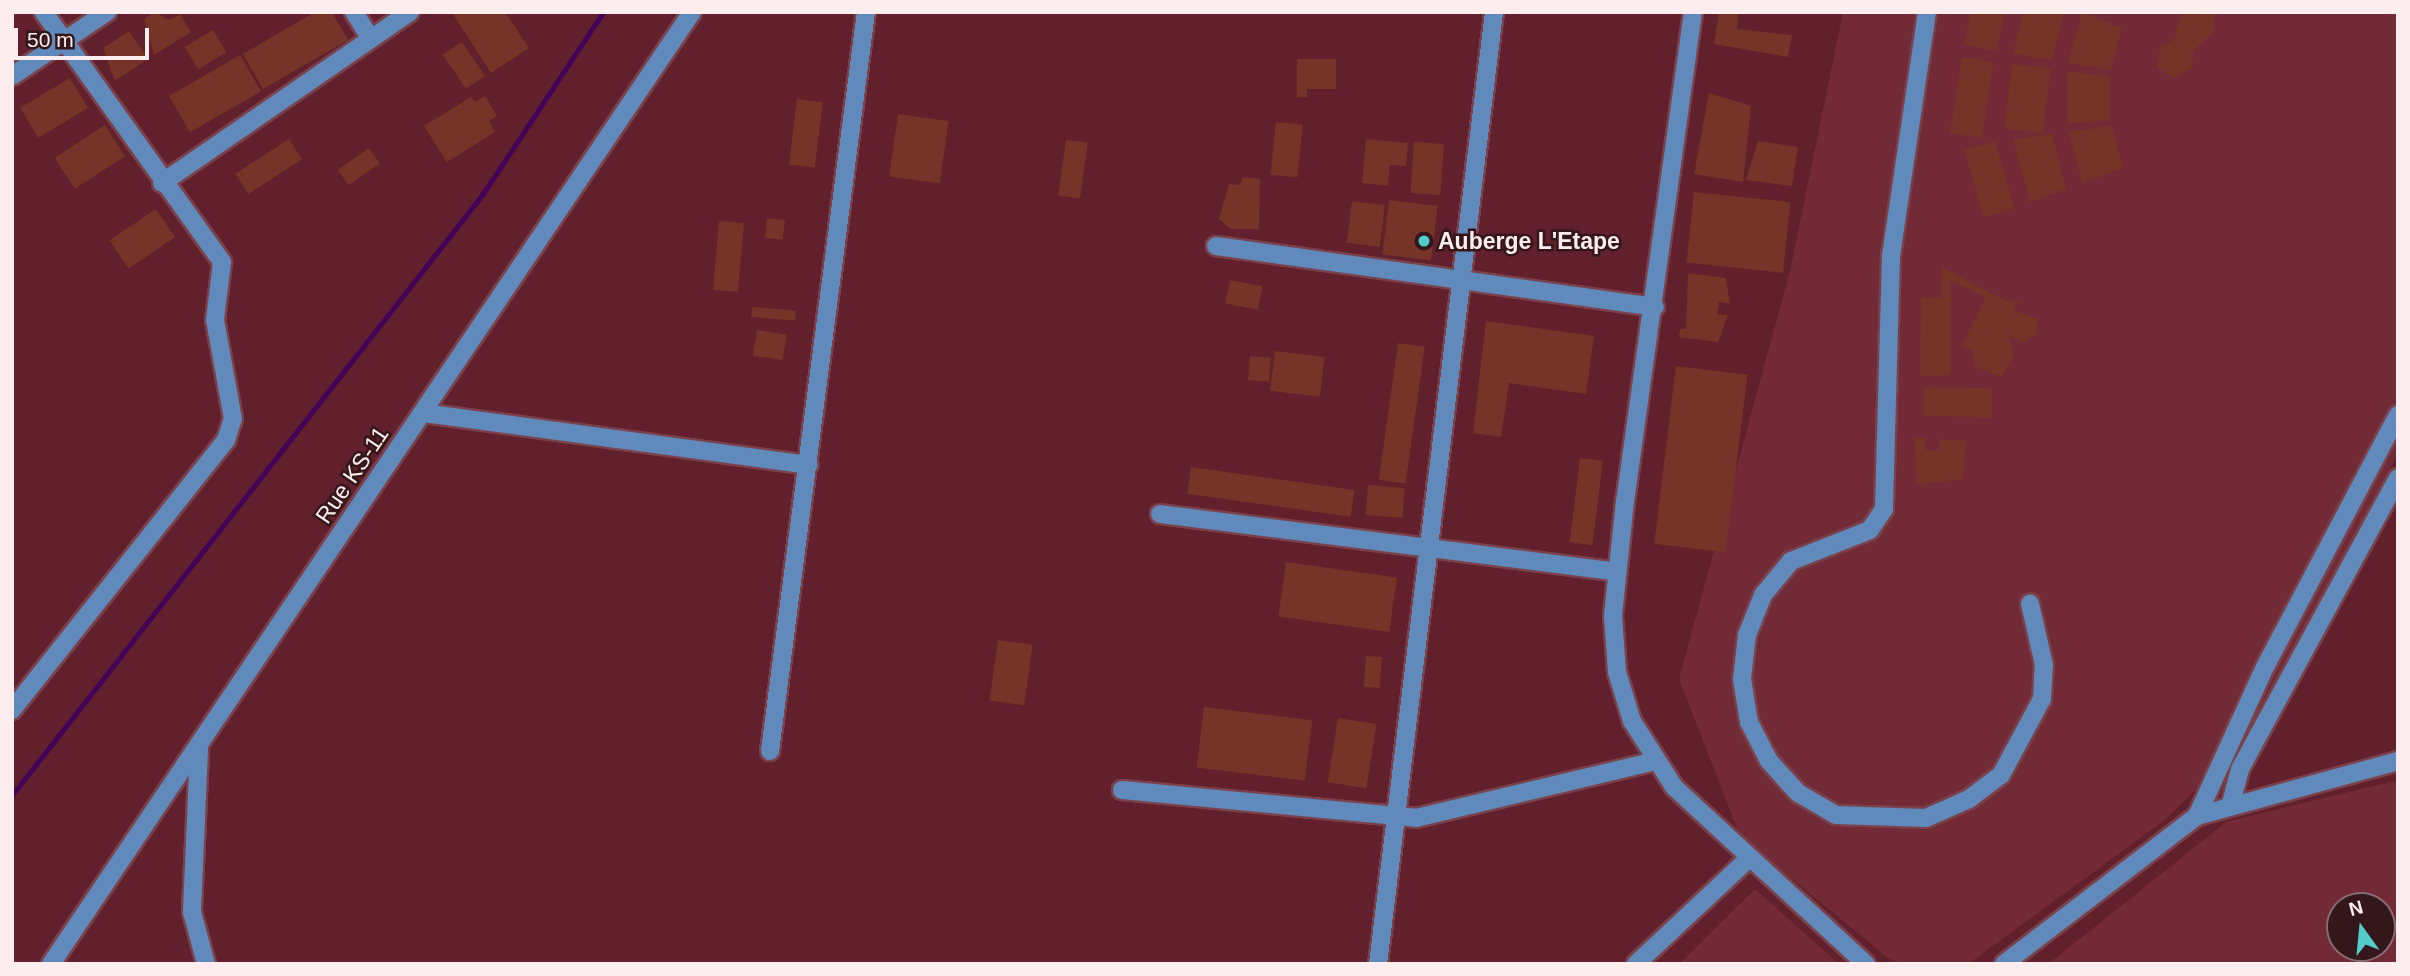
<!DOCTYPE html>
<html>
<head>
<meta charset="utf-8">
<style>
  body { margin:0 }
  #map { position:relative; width:2410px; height:976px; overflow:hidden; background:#61202b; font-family:Helvetica,sans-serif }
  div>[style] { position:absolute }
  .built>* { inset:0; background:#722a36 }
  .stream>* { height:5px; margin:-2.5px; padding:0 2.5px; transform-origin:2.5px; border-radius:2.5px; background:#420359 }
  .building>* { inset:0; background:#753427; transform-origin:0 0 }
  .roads { filter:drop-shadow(2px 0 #7a414a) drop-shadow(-2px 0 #7a414a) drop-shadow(0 2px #7a414a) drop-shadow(0 -2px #7a414a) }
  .minor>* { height:18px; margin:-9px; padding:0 9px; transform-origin:9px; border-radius:9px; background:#608abc }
  .dots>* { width:19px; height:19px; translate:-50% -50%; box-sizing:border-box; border:4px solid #34171a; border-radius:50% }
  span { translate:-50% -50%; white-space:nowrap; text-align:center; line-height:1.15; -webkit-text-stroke:5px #34171a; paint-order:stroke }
  .poi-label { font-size:23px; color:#feedee; font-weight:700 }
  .left { translate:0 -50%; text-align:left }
  .street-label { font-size:23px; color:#feedee }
  .frame { position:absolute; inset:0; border:14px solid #feedee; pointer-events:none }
  .north { position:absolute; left:2326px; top:892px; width:70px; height:70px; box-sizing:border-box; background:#34171a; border:2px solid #856d6f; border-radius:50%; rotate:345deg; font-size:19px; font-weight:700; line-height:28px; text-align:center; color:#feedee }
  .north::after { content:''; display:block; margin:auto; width:24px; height:32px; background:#53cdcb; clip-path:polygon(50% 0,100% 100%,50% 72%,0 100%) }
  .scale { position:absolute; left:14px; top:28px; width:135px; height:32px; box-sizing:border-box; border:4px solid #feedee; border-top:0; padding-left:9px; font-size:21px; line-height:24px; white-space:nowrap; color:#feedee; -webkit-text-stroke:5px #34171a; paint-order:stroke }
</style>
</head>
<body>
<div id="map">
  <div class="built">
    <div style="clip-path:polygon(1843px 12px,2398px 12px,2398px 453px,2251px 735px,2166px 819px,1968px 964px,1901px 964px,1888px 958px,1740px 836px,1679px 679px,1790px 271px)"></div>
    <div style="clip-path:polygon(evenodd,2398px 780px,2398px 964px,2048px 964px,2226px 822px,2398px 780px,2340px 906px,2382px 906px,2382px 948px,2340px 948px,2340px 906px)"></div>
    <div style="clip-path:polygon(1755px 889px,1839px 964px,1679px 964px)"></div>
  </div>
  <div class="stream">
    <div style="left:12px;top:795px;width:762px;rotate:-51.93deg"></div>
    <div style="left:482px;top:195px;width:219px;rotate:-56.5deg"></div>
  </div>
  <div class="building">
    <div style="clip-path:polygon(155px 12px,169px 20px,180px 14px,191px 32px,154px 55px,144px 19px)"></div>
    <div style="clip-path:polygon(315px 12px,332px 12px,348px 40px,263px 89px,243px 54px)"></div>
    <div style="clip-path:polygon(505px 12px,529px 48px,491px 73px,453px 14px)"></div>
    <div style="clip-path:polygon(1719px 12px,1739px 12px,1737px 29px,1792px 35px,1788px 57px,1714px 44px)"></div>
    <div style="clip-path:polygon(1971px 12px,2005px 12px,1997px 51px,1964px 45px)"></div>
    <div style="clip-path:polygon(2023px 12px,2064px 12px,2052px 60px,2013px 54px)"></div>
    <div style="clip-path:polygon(2082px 12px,2122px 28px,2111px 70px,2068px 63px)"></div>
    <div style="clip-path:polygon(2181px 12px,2213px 12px,2215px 30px,2193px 51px,2192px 68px,2174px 78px,2157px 68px,2160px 47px,2174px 41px)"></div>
    <div style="left:213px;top:30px;width:26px;height:33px;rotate:59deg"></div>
    <div style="clip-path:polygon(129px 31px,148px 59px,115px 81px,103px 48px)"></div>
    <div style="left:462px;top:42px;width:41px;height:23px;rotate:56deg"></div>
    <div style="left:240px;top:55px;width:42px;height:82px;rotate:60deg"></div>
    <div style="left:1962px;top:57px;width:32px;height:77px;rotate:9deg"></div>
    <div style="clip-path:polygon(1297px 59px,1336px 59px,1336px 89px,1307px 89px,1307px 97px,1297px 97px)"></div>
    <div style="left:2012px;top:64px;width:39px;height:65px;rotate:7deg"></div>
    <div style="clip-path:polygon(2067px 71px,2110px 77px,2110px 120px,2067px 124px)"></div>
    <div style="left:70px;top:78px;width:35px;height:58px;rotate:59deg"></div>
    <div style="clip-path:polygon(1709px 93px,1751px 106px,1743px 182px,1694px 174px)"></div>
    <div style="clip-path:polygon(485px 96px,497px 116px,489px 121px,495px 132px,447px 162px,424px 126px,471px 97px,475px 102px)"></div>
    <div style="left:797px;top:99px;width:26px;height:66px;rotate:7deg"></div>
    <div style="left:898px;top:114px;width:51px;height:63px;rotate:8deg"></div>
    <div style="left:1276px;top:122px;width:27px;height:53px;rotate:6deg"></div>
    <div style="left:105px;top:125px;width:37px;height:60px;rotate:57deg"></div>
    <div style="clip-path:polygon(2112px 126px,2123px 168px,2082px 183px,2069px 132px)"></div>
    <div style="clip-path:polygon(2052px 134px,2066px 189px,2030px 202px,2013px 139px)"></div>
    <div style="left:289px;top:139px;width:24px;height:64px;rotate:57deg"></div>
    <div style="clip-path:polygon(1366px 139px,1408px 143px,1406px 166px,1390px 165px,1388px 186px,1362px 183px)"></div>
    <div style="left:1066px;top:140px;width:22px;height:56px;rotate:8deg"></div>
    <div style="clip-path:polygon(1758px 141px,1798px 147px,1792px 186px,1746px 180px)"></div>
    <div style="left:1995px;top:141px;width:70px;height:32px;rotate:74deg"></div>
    <div style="left:1414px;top:142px;width:30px;height:51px;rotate:4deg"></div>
    <div style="left:369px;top:148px;width:19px;height:38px;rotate:55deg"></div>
    <div style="clip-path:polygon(1243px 177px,1260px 179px,1259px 229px,1231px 229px,1219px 219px,1229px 184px,1240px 185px)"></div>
    <div style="left:1694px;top:192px;width:97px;height:71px;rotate:6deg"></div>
    <div style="left:1389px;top:200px;width:49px;height:55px;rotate:7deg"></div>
    <div style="left:1352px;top:201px;width:33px;height:42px;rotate:7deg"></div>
    <div style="left:156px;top:209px;width:34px;height:56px;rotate:56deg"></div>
    <div style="left:767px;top:218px;width:18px;height:20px;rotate:6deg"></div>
    <div style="left:719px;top:221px;width:25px;height:69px;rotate:5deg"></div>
    <div style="clip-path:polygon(1942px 267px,2006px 301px,2019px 300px,2013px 310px,2037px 319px,2037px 334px,2023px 342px,2010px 336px,2004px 316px,2014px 356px,2001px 377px,1975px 366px,1972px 350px,1961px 347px,1986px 298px,1951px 280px,1951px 375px,1920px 376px,1921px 297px,1941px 298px)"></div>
    <div style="clip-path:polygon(1688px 273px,1726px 278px,1730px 304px,1719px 302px,1717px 314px,1728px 315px,1718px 342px,1679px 337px,1680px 329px,1686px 329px)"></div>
    <div style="left:1230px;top:280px;width:33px;height:24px;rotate:11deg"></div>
    <div style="left:752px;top:307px;width:44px;height:10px;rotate:5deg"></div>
    <div style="clip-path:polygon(1486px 321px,1594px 336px,1586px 394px,1509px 383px,1501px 437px,1473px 433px)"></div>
    <div style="left:757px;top:330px;width:30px;height:26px;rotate:9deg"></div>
    <div style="left:1398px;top:343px;width:27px;height:138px;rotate:8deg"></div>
    <div style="left:1275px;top:351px;width:50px;height:40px;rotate:7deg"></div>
    <div style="left:1250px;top:356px;width:21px;height:24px;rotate:5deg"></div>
    <div style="left:1676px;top:366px;width:72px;height:179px;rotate:7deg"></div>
    <div style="left:1924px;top:387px;width:68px;height:29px;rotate:1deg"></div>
    <div style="clip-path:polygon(1914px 437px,1924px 438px,1926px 451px,1938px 450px,1940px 439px,1966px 441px,1963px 479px,1917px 485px)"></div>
    <div style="left:1580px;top:458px;width:23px;height:85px;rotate:7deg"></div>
    <div style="left:1191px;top:467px;width:165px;height:27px;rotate:8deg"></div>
    <div style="left:1368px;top:485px;width:37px;height:30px;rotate:5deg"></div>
    <div style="left:1286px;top:562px;width:112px;height:55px;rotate:8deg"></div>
    <div style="left:998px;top:640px;width:35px;height:61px;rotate:8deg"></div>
    <div style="left:1366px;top:656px;width:16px;height:31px;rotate:4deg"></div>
    <div style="left:1204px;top:707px;width:109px;height:61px;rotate:7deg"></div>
    <div style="left:1338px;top:718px;width:39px;height:65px;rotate:9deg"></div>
  </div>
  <div class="roads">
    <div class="minor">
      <div style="left:354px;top:12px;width:31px;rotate:58deg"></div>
      <div style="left:1693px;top:12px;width:494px;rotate:97.9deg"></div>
      <div style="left:1625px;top:501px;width:116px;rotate:96deg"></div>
      <div style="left:1613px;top:616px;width:56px;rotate:85.9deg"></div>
      <div style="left:1617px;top:672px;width:51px;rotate:73deg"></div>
      <div style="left:1632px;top:721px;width:78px;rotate:57.5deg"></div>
      <div style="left:1674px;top:787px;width:261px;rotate:42.7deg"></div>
      <div style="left:1927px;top:12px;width:247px;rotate:98.4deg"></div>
      <div style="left:1891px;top:256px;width:253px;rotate:91.6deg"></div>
      <div style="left:1884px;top:509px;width:25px;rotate:124deg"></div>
      <div style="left:1870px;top:530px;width:85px;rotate:158.6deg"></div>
      <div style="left:1791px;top:561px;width:44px;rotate:129.5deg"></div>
      <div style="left:1763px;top:595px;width:43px;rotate:111.8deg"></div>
      <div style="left:1747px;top:635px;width:44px;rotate:96.5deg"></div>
      <div style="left:1742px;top:679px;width:44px;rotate:80.8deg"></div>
      <div style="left:1749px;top:722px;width:44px;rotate:62.9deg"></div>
      <div style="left:1769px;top:761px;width:43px;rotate:47.8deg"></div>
      <div style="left:1798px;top:793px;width:44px;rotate:30.1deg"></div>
      <div style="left:1836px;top:815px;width:90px;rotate:1.9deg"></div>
      <div style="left:1926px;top:818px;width:47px;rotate:-23.8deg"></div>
      <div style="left:1969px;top:799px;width:40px;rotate:-37deg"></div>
      <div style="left:2001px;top:775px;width:86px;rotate:-61.7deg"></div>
      <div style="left:2042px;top:699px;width:34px;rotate:-87deg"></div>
      <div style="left:2044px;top:665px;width:63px;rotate:-102.9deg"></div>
      <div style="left:12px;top:76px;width:115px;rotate:-34deg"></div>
      <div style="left:162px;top:183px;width:301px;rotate:-34.6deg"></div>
      <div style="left:1216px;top:246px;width:443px;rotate:7.9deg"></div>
      <div style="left:424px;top:413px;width:388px;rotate:7.7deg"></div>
      <div style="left:1160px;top:514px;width:461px;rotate:7.2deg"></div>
      <div style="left:12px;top:710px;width:345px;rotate:-51.6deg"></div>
      <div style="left:226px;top:440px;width:22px;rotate:-72deg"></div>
      <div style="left:233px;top:419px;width:101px;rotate:-100.3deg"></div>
      <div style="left:215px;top:320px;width:58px;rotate:-83.1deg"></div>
      <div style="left:222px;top:262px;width:307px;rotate:-125.5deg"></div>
      <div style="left:199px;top:750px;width:162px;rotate:92.5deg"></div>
      <div style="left:192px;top:912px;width:54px;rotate:74.9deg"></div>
      <div style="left:770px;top:751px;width:745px;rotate:-82.6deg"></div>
      <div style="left:1122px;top:790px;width:295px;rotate:5.4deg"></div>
      <div style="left:1416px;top:818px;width:247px;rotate:-13.4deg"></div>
      <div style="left:2231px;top:803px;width:35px;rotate:-75deg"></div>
      <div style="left:2240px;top:769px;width:331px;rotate:-61.5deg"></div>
      <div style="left:2197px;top:816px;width:164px;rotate:-65.5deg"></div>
      <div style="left:2265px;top:667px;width:285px;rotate:-62.2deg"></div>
      <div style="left:51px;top:964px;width:1148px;rotate:-56.05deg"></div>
      <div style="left:1378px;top:964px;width:959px;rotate:-83.05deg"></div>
      <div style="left:1636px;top:964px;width:152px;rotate:-43.1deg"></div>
      <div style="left:2004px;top:964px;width:243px;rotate:-37.5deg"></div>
      <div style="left:2197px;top:816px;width:208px;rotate:-15.3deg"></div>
    </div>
  </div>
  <div class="dots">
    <div style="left:1424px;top:241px;background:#53cdcb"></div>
  </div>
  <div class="poi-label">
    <span class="left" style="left:1438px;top:241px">Auberge L'Etape</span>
  </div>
  <div class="street-label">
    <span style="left:352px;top:475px;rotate:-56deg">Rue KS-11</span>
  </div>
  <div class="frame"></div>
  <div class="north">N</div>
  <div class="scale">50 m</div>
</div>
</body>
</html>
